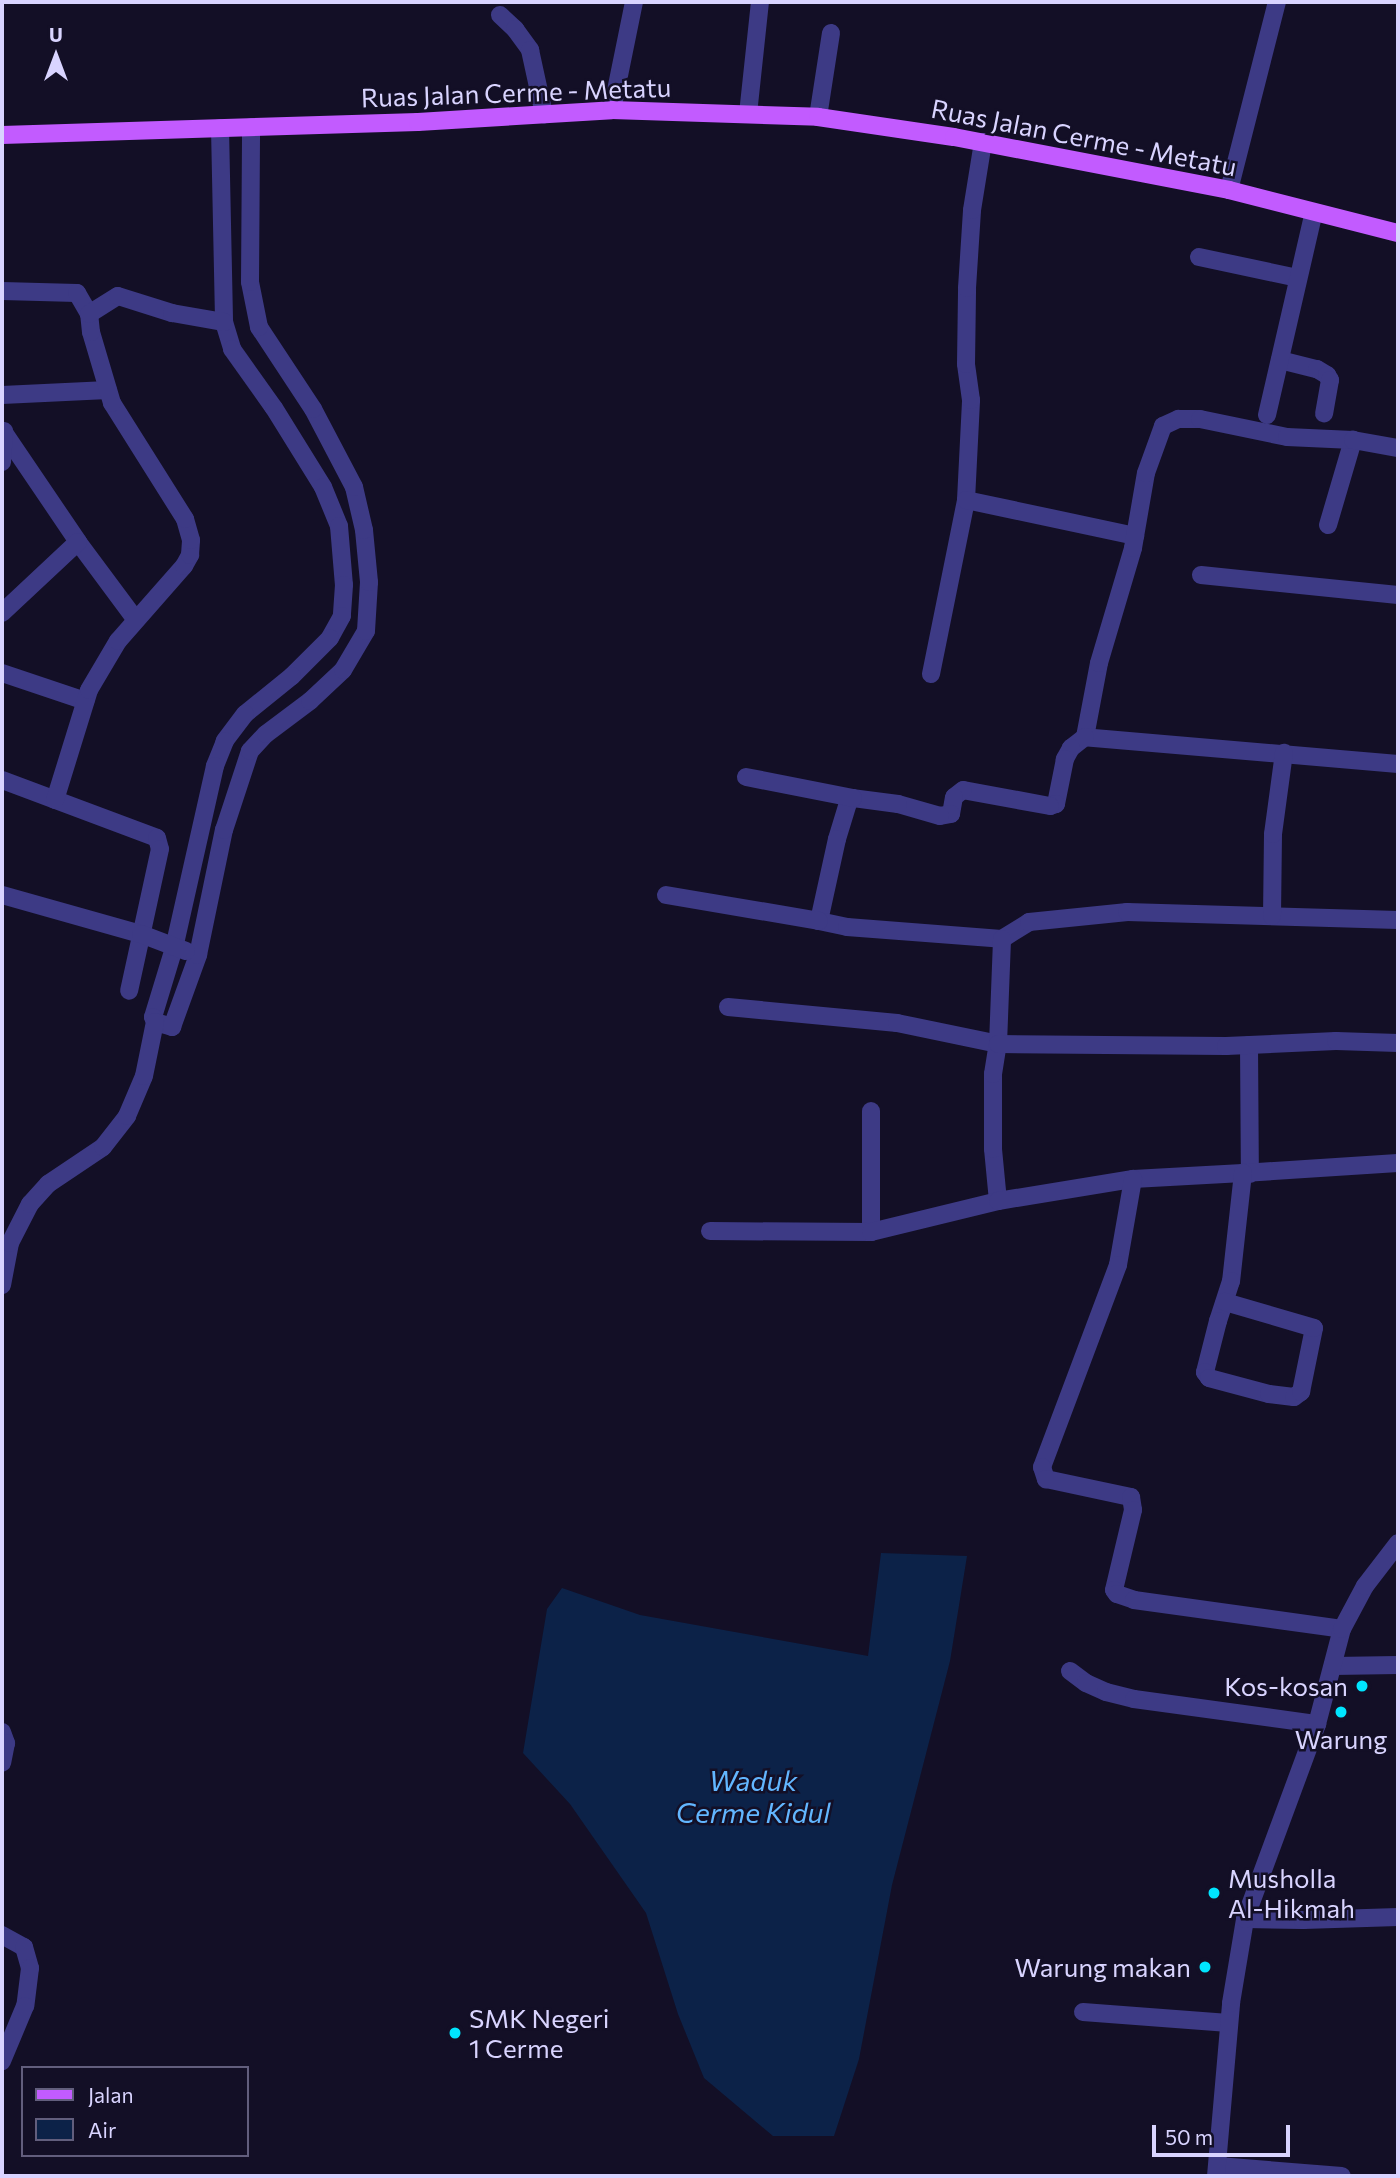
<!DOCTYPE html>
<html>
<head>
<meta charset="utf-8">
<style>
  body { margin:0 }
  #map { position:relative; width:1400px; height:2178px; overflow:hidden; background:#130f26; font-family:Commissioner,sans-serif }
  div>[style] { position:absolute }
  .water>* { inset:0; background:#0c2248 }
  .minor>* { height:18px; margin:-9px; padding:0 9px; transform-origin:9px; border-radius:9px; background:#3d3a85 }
  .major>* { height:18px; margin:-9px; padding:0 9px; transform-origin:9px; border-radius:9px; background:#c25bff }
  .dots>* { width:19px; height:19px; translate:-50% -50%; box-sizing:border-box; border:4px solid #130f26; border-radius:50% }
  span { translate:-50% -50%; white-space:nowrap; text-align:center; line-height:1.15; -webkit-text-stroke:5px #130f26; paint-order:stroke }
  .street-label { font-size:26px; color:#d9d4ff }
  .poi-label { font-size:26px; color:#d9d4ff }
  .right { translate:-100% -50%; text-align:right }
  .left { translate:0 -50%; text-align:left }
  .water-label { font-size:28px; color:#62b6ff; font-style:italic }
  .frame { position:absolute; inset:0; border:4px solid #d9d4ff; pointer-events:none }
  .legend { position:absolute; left:21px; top:2066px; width:228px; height:91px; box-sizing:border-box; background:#130f26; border:2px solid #625e7d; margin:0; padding:9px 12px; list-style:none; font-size:21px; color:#d9d4ff }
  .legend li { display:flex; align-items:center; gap:14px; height:35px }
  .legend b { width:35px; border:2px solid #625e7d }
  .north { position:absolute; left:21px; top:21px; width:70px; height:70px; -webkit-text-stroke:5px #130f26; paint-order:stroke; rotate:0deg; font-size:19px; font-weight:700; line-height:28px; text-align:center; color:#d9d4ff }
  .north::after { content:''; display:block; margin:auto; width:24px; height:32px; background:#d9d4ff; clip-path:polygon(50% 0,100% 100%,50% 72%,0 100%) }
  .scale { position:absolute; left:1152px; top:2125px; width:138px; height:32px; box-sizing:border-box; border:4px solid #d9d4ff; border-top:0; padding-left:9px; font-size:21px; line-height:24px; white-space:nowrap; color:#d9d4ff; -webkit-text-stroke:5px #130f26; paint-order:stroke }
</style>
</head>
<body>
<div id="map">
  <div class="water">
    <div style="clip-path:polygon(881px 1553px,967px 1556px,950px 1661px,892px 1885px,859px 2059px,834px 2136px,773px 2136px,704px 2078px,678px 2014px,646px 1913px,570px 1804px,523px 1753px,547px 1609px,562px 1588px,640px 1615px,868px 1656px)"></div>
  </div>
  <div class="minor">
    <div style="left:500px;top:15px;width:21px;rotate:43deg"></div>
    <div style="left:515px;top:29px;width:26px;rotate:54deg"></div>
    <div style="left:530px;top:50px;width:66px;rotate:77.7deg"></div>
    <div style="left:612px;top:110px;width:110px;rotate:-78.5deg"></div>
    <div style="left:748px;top:114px;width:113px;rotate:-83.9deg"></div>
    <div style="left:818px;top:117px;width:85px;rotate:-81.2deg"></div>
    <div style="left:220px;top:128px;width:194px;rotate:88.8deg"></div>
    <div style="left:224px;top:322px;width:28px;rotate:73deg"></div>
    <div style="left:232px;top:349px;width:72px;rotate:54.6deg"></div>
    <div style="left:274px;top:408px;width:93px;rotate:58.2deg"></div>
    <div style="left:323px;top:487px;width:42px;rotate:67.7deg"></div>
    <div style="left:339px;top:526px;width:59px;rotate:85.2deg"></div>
    <div style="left:344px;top:585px;width:31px;rotate:94deg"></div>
    <div style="left:342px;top:616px;width:25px;rotate:119deg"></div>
    <div style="left:330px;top:638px;width:54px;rotate:135deg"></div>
    <div style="left:292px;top:676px;width:60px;rotate:141deg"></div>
    <div style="left:245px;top:714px;width:34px;rotate:127deg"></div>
    <div style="left:225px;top:741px;width:27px;rotate:112deg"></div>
    <div style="left:215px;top:766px;width:187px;rotate:102.7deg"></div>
    <div style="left:174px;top:948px;width:72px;rotate:106.9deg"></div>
    <div style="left:153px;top:1017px;width:5px;rotate:68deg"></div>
    <div style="left:155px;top:1022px;width:18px;rotate:16deg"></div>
    <div style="left:172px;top:1027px;width:77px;rotate:-70.1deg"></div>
    <div style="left:198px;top:955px;width:128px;rotate:-78.3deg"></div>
    <div style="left:224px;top:830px;width:83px;rotate:-71.8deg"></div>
    <div style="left:250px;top:751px;width:23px;rotate:-47deg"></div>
    <div style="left:266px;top:734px;width:55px;rotate:-36.9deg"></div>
    <div style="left:310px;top:701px;width:45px;rotate:-43.2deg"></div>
    <div style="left:343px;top:670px;width:45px;rotate:-59.5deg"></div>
    <div style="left:366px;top:631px;width:49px;rotate:-86.5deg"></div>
    <div style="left:369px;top:582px;width:52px;rotate:-95.5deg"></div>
    <div style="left:364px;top:530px;width:44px;rotate:-103.1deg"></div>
    <div style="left:354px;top:487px;width:88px;rotate:-117.7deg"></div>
    <div style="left:313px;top:409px;width:98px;rotate:-123.4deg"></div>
    <div style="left:259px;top:327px;width:46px;rotate:-101.3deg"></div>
    <div style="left:250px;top:282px;width:155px;rotate:-89.6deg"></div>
    <div style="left:1229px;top:190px;width:194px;rotate:-75.7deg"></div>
    <div style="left:1199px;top:257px;width:101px;rotate:12deg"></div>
    <div style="left:2px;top:291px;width:75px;rotate:1.5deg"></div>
    <div style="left:77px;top:293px;width:24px;rotate:60deg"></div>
    <div style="left:1280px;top:360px;width:38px;rotate:14deg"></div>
    <div style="left:1317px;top:369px;width:12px;rotate:31deg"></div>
    <div style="left:1327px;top:375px;width:6px;rotate:59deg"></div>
    <div style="left:1330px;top:380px;width:34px;rotate:100deg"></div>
    <div style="left:2px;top:395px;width:106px;rotate:-2.7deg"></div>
    <div style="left:1267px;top:415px;width:208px;rotate:-77deg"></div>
    <div style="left:5px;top:434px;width:130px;rotate:55.9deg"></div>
    <div style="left:78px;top:542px;width:97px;rotate:53.4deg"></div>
    <div style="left:2px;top:462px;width:31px;rotate:-86deg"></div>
    <div style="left:966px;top:500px;width:100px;rotate:-87.1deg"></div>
    <div style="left:971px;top:400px;width:36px;rotate:-98deg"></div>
    <div style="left:966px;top:364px;width:76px;rotate:-89.2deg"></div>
    <div style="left:967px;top:288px;width:78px;rotate:-86.3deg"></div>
    <div style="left:972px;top:210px;width:69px;rotate:-80.8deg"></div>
    <div style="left:1328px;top:525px;width:89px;rotate:-73.6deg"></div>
    <div style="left:1201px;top:575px;width:198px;rotate:5.8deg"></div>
    <div style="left:2px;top:613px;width:104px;rotate:-43.1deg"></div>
    <div style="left:2px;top:673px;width:88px;rotate:18.6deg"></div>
    <div style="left:931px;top:674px;width:177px;rotate:-78.6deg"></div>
    <div style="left:966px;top:500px;width:173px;rotate:12deg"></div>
    <div style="left:1085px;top:737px;width:75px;rotate:-79.3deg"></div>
    <div style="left:1099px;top:663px;width:120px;rotate:-73.5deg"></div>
    <div style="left:1133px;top:548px;width:76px;rotate:-80.2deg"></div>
    <div style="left:1146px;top:473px;width:50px;rotate:-70.1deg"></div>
    <div style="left:1163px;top:426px;width:17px;rotate:-25deg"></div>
    <div style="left:1178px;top:419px;width:22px"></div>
    <div style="left:1200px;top:419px;width:89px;rotate:11.7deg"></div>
    <div style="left:1287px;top:437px;width:66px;rotate:2.6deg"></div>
    <div style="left:1353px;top:440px;width:46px;rotate:10.1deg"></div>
    <div style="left:1398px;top:764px;width:314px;rotate:-175.1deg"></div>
    <div style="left:1085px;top:737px;width:18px;rotate:142deg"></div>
    <div style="left:1071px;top:748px;width:13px;rotate:119deg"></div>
    <div style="left:1065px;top:759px;width:46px;rotate:101.3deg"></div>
    <div style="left:1056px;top:804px;width:6px;rotate:162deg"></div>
    <div style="left:1050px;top:806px;width:88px;rotate:-169.6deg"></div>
    <div style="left:963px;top:790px;width:11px;rotate:142deg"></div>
    <div style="left:954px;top:797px;width:17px;rotate:100deg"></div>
    <div style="left:951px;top:814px;width:11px;rotate:170deg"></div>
    <div style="left:940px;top:816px;width:44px;rotate:-164.1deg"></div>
    <div style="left:898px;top:804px;width:45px;rotate:-172.4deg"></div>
    <div style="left:853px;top:798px;width:7px;rotate:135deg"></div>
    <div style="left:848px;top:803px;width:38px;rotate:107deg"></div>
    <div style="left:837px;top:839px;width:84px;rotate:102.4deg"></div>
    <div style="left:819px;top:921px;width:29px;rotate:12deg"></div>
    <div style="left:847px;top:927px;width:155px;rotate:4.4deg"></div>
    <div style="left:1002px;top:939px;width:32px;rotate:-32deg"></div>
    <div style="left:1029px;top:922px;width:99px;rotate:-5.8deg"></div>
    <div style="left:1127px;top:912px;width:271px;rotate:1.7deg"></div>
    <div style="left:746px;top:777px;width:109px;rotate:11.1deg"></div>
    <div style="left:2px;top:780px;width:165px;rotate:20.5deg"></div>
    <div style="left:157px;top:838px;width:11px;rotate:75deg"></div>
    <div style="left:160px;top:849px;width:145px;rotate:102.3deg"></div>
    <div style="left:55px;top:800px;width:115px;rotate:-72.8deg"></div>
    <div style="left:89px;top:690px;width:57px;rotate:-59.4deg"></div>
    <div style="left:118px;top:641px;width:100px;rotate:-48.7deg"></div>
    <div style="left:184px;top:566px;width:13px;rotate:-61deg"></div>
    <div style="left:190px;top:555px;width:15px;rotate:-86deg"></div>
    <div style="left:191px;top:540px;width:22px;rotate:-106deg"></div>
    <div style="left:185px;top:519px;width:137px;rotate:-122.2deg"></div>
    <div style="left:112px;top:403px;width:74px;rotate:-106.5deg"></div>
    <div style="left:91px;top:332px;width:18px;rotate:-96deg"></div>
    <div style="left:89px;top:314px;width:34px;rotate:-32deg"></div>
    <div style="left:118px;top:296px;width:57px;rotate:17.5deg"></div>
    <div style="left:172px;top:313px;width:53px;rotate:9.8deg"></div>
    <div style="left:2px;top:895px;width:144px;rotate:15.7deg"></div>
    <div style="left:141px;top:934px;width:48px;rotate:20.7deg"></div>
    <div style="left:666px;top:895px;width:155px;rotate:9.6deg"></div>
    <div style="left:1272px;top:916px;width:82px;rotate:-89.3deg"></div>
    <div style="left:1273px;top:834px;width:82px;rotate:-82.3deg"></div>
    <div style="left:728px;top:1007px;width:170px;rotate:5.4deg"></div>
    <div style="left:897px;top:1023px;width:103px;rotate:11.7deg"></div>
    <div style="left:998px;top:1044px;width:105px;rotate:-87.8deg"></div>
    <div style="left:1249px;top:1045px;width:129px;rotate:89.6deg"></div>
    <div style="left:871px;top:1111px;width:121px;rotate:90deg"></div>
    <div style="left:1243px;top:1173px;width:155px;rotate:-3.7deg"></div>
    <div style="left:1133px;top:1179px;width:110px;rotate:-3.1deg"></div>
    <div style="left:1243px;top:1173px;width:109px;rotate:96.3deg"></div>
    <div style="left:1231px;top:1281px;width:42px;rotate:108deg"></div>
    <div style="left:1218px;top:1321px;width:53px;rotate:104.3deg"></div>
    <div style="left:1205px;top:1372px;width:7px;rotate:56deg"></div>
    <div style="left:1209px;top:1378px;width:62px;rotate:14.9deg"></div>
    <div style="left:1269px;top:1394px;width:25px;rotate:7deg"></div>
    <div style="left:1294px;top:1397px;width:9px;rotate:-36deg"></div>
    <div style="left:1301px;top:1392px;width:65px;rotate:-78.5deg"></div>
    <div style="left:1314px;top:1328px;width:93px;rotate:-163.7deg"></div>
    <div style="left:998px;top:1201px;width:52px;rotate:-95.5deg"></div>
    <div style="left:993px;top:1149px;width:75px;rotate:-90deg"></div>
    <div style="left:993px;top:1074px;width:30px;rotate:-81deg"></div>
    <div style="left:998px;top:1044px;width:228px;rotate:0.5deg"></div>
    <div style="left:1226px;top:1046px;width:110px;rotate:-2.6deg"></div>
    <div style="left:1336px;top:1041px;width:62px;rotate:1.8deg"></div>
    <div style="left:710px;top:1231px;width:161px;rotate:0.4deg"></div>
    <div style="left:871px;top:1232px;width:131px;rotate:-13.7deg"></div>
    <div style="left:998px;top:1201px;width:137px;rotate:-9.3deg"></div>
    <div style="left:1133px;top:1179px;width:87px;rotate:99.9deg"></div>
    <div style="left:1118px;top:1265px;width:216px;rotate:110.6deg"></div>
    <div style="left:1042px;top:1467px;width:13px;rotate:72deg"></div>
    <div style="left:1046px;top:1479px;width:87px;rotate:12deg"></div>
    <div style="left:1131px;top:1497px;width:13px;rotate:81deg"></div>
    <div style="left:1133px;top:1510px;width:82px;rotate:103.4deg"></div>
    <div style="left:1114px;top:1590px;width:5px;rotate:53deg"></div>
    <div style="left:1117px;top:1594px;width:18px;rotate:19deg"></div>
    <div style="left:1134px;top:1600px;width:210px;rotate:7.9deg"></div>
    <div style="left:2px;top:1285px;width:43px;rotate:-79.2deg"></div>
    <div style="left:10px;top:1243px;width:44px;rotate:-62.9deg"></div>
    <div style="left:30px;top:1204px;width:27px;rotate:-48deg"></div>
    <div style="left:48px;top:1184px;width:66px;rotate:-33.9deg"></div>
    <div style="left:103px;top:1147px;width:39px;rotate:-52deg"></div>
    <div style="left:127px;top:1116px;width:43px;rotate:-67deg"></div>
    <div style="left:144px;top:1076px;width:55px;rotate:-78.5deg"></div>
    <div style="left:1333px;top:1666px;width:65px;rotate:-0.9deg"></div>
    <div style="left:1070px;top:1671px;width:20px;rotate:37deg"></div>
    <div style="left:1086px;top:1683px;width:22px;rotate:24deg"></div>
    <div style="left:1106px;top:1692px;width:29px;rotate:14deg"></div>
    <div style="left:1134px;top:1699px;width:185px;rotate:7.8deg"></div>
    <div style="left:2px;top:1732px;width:12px;rotate:70deg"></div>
    <div style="left:6px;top:1743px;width:20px;rotate:101deg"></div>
    <div style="left:1245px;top:1919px;width:58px;rotate:1deg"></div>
    <div style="left:1303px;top:1920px;width:95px;rotate:-1.8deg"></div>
    <div style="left:2px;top:1935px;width:25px;rotate:29deg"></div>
    <div style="left:24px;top:1947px;width:22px;rotate:74deg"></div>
    <div style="left:30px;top:1968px;width:38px;rotate:97deg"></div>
    <div style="left:25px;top:2006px;width:60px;rotate:112.7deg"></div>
    <div style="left:1083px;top:2012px;width:146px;rotate:4.3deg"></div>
    <div style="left:1218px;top:2166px;width:124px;rotate:4.6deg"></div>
    <div style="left:1216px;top:2176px;width:174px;rotate:-85deg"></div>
    <div style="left:1231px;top:2003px;width:85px;rotate:-80.5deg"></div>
    <div style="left:1245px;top:1919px;width:208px;rotate:-69.7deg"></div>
    <div style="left:1317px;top:1724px;width:98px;rotate:-75.3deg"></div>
    <div style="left:1342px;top:1629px;width:49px;rotate:-61.9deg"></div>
    <div style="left:1365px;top:1586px;width:54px;rotate:-52.5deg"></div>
  </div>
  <div class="major">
    <div style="left:2px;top:135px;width:416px;rotate:-1.8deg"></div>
    <div style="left:418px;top:122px;width:194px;rotate:-3.5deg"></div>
    <div style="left:612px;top:110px;width:206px;rotate:1.9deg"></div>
    <div style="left:818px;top:117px;width:137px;rotate:8.4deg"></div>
    <div style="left:954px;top:137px;width:280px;rotate:10.9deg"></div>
    <div style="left:1229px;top:190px;width:174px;rotate:14.3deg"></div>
  </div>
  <div class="dots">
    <div style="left:1362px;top:1686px;background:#00e5ff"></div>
    <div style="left:1341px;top:1712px;background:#00e5ff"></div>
    <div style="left:1214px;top:1893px;background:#00e5ff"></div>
    <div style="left:1205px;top:1967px;background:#00e5ff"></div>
    <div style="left:455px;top:2033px;background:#00e5ff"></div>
  </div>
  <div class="street-label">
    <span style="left:516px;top:92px;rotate:-2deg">Ruas Jalan Cerme - Metatu</span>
    <span style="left:1084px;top:137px;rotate:11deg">Ruas Jalan Cerme - Metatu</span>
  </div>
  <div class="poi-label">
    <span class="right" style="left:1348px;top:1686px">Kos-kosan</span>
    <span style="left:1341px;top:1739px">Warung</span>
    <span class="left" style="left:1228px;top:1893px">Musholla<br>Al-Hikmah</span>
    <span class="right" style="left:1191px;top:1967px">Warung makan</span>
    <span class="left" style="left:469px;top:2033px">SMK Negeri<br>1 Cerme</span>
  </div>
  <div class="water-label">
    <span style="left:753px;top:1796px">Waduk<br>Cerme Kidul</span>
  </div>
  <div class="frame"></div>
  <ul class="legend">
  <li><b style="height:9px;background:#c25bff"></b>Jalan</li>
  <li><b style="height:19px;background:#0c2248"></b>Air</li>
  </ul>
  <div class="north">U</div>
  <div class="scale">50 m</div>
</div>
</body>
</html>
